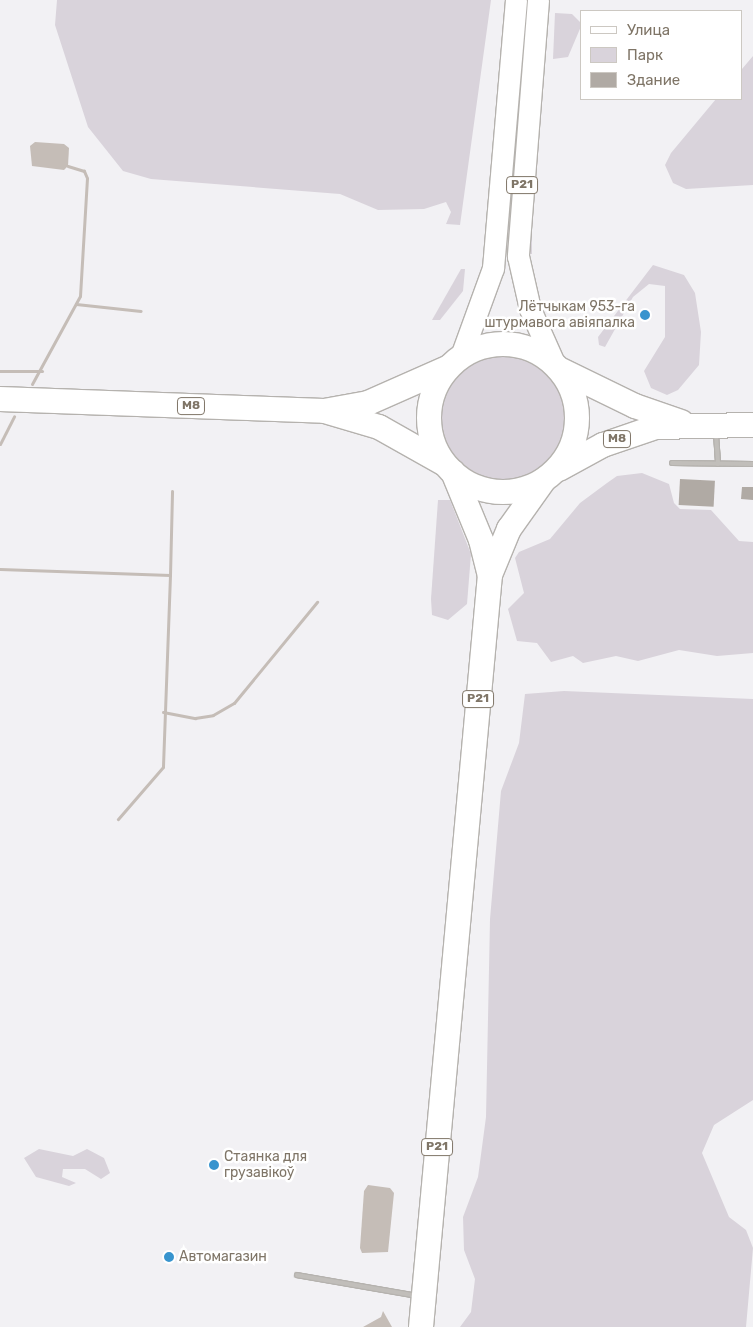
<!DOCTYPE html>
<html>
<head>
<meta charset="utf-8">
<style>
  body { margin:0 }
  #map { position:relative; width:753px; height:1327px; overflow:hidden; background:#f2f1f4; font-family:Rubik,sans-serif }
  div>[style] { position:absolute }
  .green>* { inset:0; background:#d9d3db; transform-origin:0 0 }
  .round { border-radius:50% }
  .water>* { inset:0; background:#c5bdb7 }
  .stream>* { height:3px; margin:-1.5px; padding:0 1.5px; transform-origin:1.5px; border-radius:1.5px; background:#c5bdb7 }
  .building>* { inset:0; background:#b0aaa4; transform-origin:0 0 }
  .roads { filter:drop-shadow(1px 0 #b5b2ae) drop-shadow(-1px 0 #b5b2ae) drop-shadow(0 1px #b5b2ae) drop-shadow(0 -1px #b5b2ae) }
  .lane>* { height:4px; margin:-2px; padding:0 2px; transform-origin:2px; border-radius:2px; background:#c1beba }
  .primary>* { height:21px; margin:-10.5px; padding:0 10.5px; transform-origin:10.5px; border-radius:10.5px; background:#fff }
  .highway>* { height:24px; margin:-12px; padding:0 12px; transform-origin:12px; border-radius:12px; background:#fff }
  .highway>.ring { margin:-12px; padding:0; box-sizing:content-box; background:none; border:24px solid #fff; border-radius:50% }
  .dots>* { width:14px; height:14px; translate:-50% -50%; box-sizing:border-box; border:2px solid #fff; border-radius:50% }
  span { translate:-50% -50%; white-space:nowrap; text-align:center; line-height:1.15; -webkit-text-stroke:5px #fff; paint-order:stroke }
  .shield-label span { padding:1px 4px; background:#fff; border:1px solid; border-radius:4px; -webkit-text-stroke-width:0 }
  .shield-label { font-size:12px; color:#7f7567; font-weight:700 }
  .poi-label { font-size:14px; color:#7f7567 }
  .right { translate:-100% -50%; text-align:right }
  .left { translate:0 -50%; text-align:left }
  .legend { position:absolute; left:580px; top:10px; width:162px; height:90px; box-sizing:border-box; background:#fff; border:1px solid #ccc8c2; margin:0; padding:6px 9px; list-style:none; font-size:15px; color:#7f7567 }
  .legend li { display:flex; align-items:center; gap:10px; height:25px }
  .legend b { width:25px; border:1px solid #ccc8c2 }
</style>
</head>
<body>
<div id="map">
  <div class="green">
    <div style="clip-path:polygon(57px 0,491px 0,460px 225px,446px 224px,451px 212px,446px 202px,424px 209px,378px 210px,340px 194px,151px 179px,123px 171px,88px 127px,55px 25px)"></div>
    <div style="left:524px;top:0;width:8px;height:254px"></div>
    <div style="clip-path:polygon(555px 13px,572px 14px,582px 24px,568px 57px,553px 59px)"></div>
    <div style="clip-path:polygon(753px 56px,753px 185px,686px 189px,673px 183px,665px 165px,671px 153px,716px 99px,742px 99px,742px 69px)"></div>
    <div style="clip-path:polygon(653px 265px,684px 275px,695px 293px,701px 332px,699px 365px,678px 390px,667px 395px,651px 388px,644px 371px,665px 337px,665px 286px,649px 284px,633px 297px,605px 347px,599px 345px,598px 337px)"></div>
    <div style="clip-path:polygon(461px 269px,465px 269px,463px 291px,440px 320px,432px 320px)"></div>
    <div class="round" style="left:437px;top:349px;width:134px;height:134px"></div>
    <div style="clip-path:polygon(642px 473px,669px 484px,674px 503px,680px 509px,711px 510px,739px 541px,753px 542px,753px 653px,717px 656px,679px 650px,638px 661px,616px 656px,583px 663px,573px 656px,551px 662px,537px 643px,517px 641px,508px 609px,524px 593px,515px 558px,519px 552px,550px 539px,580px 503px,607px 483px,617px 476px)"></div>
    <div style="clip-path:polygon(438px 500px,450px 500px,471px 554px,467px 604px,448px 620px,432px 615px,431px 599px)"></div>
    <div style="clip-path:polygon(564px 691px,753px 699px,753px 1100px,714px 1125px,702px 1153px,729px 1217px,746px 1230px,753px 1248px,746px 1327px,460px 1327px,471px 1312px,475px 1279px,464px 1250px,463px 1217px,478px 1177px,486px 1117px,490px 919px,501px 791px,519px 743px,525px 694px)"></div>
    <div style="clip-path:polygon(39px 1149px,73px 1156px,87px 1149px,104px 1158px,110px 1173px,101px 1179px,85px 1169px,63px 1169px,62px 1177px,76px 1183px,69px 1186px,36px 1177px,24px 1158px)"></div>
  </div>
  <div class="water">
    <div style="clip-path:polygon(35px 142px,64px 144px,69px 148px,68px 166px,64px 170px,32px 166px,30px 146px)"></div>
    <div style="clip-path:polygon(368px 1185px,390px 1188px,394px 1193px,388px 1252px,362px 1253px,360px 1248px,364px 1191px)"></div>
    <div style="clip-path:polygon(383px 1311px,392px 1327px,363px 1327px,381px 1317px)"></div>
  </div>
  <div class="stream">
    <div style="left:76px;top:304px;width:65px;rotate:6.1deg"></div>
    <div style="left:0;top:371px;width:42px"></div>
    <div style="left:32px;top:384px;width:100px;rotate:-61.4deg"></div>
    <div style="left:80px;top:296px;width:118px;rotate:-86.6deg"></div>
    <div style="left:87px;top:178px;width:8px;rotate:-113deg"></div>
    <div style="left:84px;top:171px;width:17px;rotate:-163deg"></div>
    <div style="left:0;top:444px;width:31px;rotate:-63deg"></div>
    <div style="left:0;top:569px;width:170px;rotate:2deg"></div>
    <div style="left:170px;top:575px;width:192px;rotate:92.1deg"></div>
    <div style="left:163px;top:767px;width:69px;rotate:130.9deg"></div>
    <div style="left:170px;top:575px;width:84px;rotate:-88.6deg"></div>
    <div style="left:163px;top:712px;width:33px;rotate:11deg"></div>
    <div style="left:195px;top:718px;width:18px;rotate:-9deg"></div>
    <div style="left:213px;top:715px;width:24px;rotate:-30deg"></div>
    <div style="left:234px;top:703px;width:131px;rotate:-50.6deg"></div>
  </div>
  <div class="building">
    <div style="left:680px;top:479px;width:35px;height:26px;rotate:3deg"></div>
    <div style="clip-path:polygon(742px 487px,753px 487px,753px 500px,741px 499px)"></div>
  </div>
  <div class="roads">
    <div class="lane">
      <div style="left:716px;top:434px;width:30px;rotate:86deg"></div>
      <div style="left:672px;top:463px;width:81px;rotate:0.7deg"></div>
      <div style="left:297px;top:1275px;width:122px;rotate:9.9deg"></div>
    </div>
    <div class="primary">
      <div style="left:538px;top:0;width:257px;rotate:94.5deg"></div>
      <div style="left:518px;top:256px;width:54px;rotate:77.2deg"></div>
      <div style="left:530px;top:309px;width:59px;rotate:66deg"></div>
      <div style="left:461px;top:356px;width:94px;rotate:-70deg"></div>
      <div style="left:493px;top:268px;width:269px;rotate:-85.1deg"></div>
    </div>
    <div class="highway">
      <div class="ring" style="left:429px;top:344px;width:124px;height:124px"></div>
      <div style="left:559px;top:369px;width:85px;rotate:26deg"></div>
      <div style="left:635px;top:406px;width:49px;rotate:19.2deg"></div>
      <div style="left:0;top:399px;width:324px;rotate:2.1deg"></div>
      <div style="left:324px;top:411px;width:45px;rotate:-10.3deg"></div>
      <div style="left:368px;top:403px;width:86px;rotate:-23.9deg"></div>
      <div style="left:328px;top:412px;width:53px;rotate:16.4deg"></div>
      <div style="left:379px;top:427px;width:73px;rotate:29.4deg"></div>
      <div style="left:559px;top:469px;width:50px;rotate:-28.6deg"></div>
      <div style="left:603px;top:445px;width:56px;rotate:-18.8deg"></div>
      <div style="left:656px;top:427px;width:97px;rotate:-1.2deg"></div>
      <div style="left:453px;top:472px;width:74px;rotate:67.6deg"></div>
      <div style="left:481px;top:540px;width:36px;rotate:76deg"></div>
      <div style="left:421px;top:1327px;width:755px;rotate:-84.76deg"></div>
      <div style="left:490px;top:575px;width:50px;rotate:-67.6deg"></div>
      <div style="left:509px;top:529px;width:60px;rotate:-54.5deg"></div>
    </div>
  </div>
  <div class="dots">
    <div style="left:645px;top:315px;background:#3894ce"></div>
    <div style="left:214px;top:1165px;background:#3894ce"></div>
    <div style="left:169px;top:1257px;background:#3894ce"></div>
  </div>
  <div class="shield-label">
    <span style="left:522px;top:185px">Р21</span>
    <span style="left:191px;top:406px">М8</span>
    <span style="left:617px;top:439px">М8</span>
    <span style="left:478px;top:699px">Р21</span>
    <span style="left:437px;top:1147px">Р21</span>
  </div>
  <div class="poi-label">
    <span class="right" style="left:635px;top:315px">Лётчыкам 953-га<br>штурмавога авіяпалка</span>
    <span class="left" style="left:224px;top:1165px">Стаянка для<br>грузавікоў</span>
    <span class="left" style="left:179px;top:1257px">Автомагазин</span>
  </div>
  <ul class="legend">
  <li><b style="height:6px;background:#fff"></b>Улица</li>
  <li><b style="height:14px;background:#d9d3db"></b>Парк</li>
  <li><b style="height:14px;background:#b0aaa4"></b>Здание</li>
  </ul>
</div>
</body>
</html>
